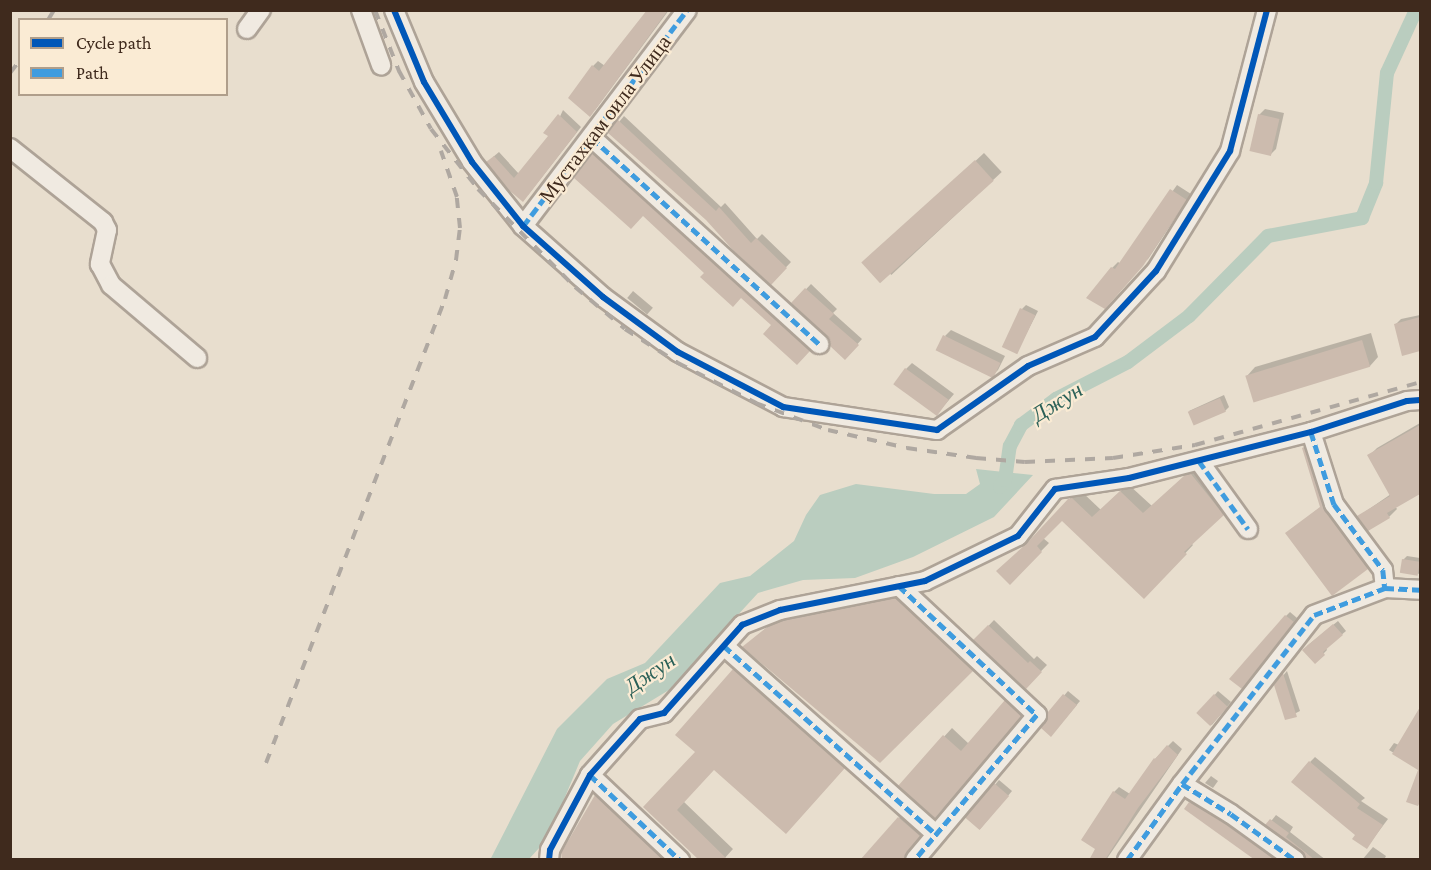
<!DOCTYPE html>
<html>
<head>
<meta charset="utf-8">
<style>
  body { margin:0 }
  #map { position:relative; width:1431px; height:870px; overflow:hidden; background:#e8dece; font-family:"Crimson Pro",serif }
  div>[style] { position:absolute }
  .water>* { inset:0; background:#bacdbf }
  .shadow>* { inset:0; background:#0003; transform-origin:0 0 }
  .canal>* { height:14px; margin:-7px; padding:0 7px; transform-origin:7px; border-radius:7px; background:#bacdbf }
  .building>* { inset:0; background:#ccbbae; transform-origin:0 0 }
  .roads { filter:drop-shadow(2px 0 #aea397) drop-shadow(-2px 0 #aea397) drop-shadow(0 2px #aea397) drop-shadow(0 -2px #aea397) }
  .minor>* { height:18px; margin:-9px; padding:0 9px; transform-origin:9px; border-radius:9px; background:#f0eae1 }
  .rail>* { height:4px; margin-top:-2px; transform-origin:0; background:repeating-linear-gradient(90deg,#afa8a1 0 10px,transparent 0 20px) }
  .quiet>* { height:4.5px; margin-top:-2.25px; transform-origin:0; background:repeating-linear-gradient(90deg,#3f9cdf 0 9px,transparent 0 13.5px) }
  .cycleway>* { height:6px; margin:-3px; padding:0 3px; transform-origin:3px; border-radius:3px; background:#0057b8 }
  span { translate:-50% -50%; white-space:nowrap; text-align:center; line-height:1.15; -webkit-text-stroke:4.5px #faebd4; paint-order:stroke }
  .street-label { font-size:21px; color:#3f2a1d }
  .water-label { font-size:22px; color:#2a6057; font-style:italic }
  .frame { position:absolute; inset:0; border:12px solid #3f2a1d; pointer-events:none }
  .legend { position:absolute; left:18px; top:18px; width:210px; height:78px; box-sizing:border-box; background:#faebd4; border:2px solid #af9e8b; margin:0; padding:8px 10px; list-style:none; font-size:18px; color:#3f2a1d }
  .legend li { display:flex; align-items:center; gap:12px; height:30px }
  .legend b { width:30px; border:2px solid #af9e8b }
</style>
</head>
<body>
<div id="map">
  <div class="water">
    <div style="clip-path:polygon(976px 469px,1033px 475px,994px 517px,913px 557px,855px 578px,803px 580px,758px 593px,669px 690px,613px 724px,580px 761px,555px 821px,540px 847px,529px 859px,490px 860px,557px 729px,607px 679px,645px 663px,720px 583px,750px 576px,794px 541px,806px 515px,820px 495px,856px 484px,934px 494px,966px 494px,980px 484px)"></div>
  </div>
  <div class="shadow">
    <div style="clip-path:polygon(649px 10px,669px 10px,595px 110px,593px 66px,598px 61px,605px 66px)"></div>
    <div style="clip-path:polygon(1265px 109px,1284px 113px,1276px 149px,1270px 155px,1259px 115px)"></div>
    <div style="clip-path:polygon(563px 110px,581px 127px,528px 195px,493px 157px,499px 152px,519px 174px,551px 136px)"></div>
    <div style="clip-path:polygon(624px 116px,721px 207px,725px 203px,757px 239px,762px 234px,791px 262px,771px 283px,707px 218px,610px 133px)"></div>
    <div style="clip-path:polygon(599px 149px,815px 344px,797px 363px,773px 325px,741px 296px,706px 272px,593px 154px)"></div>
    <div style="left:984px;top:153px;width:26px;height:151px;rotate:47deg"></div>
    <div style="clip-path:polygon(1177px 185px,1191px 194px,1148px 259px,1089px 298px,1112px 268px,1118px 262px,1121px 264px)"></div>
    <div style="clip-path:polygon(811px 284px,837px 309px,833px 313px,862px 339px,845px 358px,828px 335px,793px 303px)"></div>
    <div style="left:633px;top:291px;width:26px;height:9px;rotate:40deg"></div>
    <div style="clip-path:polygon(1026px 305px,1038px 311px,1017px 352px,1022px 309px)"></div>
    <div style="clip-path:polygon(1420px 315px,1420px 350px,1403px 354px,1395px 325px,1401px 319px)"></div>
    <div style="clip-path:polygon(951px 330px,1005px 356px,998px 370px,992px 376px,945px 336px)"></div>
    <div style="clip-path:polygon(1371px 333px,1378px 357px,1370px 366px,1247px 376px,1255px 367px)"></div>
    <div style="clip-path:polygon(912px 363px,954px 394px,937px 414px,906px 369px)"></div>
    <div style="clip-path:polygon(1224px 395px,1229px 407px,1225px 411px,1189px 411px)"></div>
    <div style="clip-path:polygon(1420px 423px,1420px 492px,1395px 506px,1397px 509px,1389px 517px,1359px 516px,1391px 494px,1369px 456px,1377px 448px)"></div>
    <div style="clip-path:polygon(1312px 440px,1332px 502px,1375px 560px,1333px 594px,1287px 533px,1322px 506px,1304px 448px)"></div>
    <div style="clip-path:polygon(1194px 468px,1231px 507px,1191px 543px,1193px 545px,1144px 597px,1062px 519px,1043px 538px,1049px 543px,1010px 583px,1032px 540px,1077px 491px,1081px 491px,1101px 510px,1128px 484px,1152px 506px)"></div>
    <div style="clip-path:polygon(1407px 556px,1420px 558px,1420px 574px,1401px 571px,1403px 560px)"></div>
    <div style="clip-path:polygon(904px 591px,980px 661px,880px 761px,753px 639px,776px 620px)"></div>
    <div style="clip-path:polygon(1290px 612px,1297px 618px,1245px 684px,1286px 616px)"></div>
    <div style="clip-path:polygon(994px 620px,1034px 659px,1037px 656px,1047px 665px,1026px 687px,975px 640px)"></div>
    <div style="clip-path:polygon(1338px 621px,1346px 631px,1326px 648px,1327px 650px,1315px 662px,1307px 646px)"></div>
    <div style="clip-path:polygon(742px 663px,852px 759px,794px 824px,715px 768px,683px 801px,733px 849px,723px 860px,645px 807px,697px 752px,734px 670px)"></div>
    <div style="clip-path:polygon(1287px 671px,1300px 711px,1286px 718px,1275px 685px)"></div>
    <div style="clip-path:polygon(1068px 691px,1080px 701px,1055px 731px,1049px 713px)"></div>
    <div style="left:1218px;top:691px;width:17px;height:30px;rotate:40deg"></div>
    <div style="clip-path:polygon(1013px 694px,1028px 708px,943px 809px,900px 785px,952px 728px,969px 744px)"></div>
    <div style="clip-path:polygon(1420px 714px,1420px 742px,1415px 751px,1420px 753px,1420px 802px,1418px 805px,1420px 769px,1389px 750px,1394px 743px,1399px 745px)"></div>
    <div style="clip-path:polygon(1173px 741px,1182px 749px,1106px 860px,1091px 860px,1097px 849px,1114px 792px,1119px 787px,1130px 794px,1155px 759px)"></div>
    <div style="clip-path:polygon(1315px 757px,1365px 798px,1361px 801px,1388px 819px,1367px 847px,1310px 762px)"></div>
    <div style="clip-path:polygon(1211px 776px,1218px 781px,1213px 788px,1205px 783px)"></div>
    <div style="left:999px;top:780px;width:17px;height:50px;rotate:40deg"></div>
    <div style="clip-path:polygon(604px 788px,680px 860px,564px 860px,563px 854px,596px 796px)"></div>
    <div style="clip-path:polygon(1196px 798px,1288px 860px,1257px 860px,1186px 809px)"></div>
    <div style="clip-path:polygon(907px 809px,927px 827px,902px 860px,862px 860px)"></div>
    <div style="clip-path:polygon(1276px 815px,1293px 827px,1290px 832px,1326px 860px,1306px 860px,1307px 854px,1268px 825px)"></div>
    <div style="clip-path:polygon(1373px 847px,1386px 856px,1384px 860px,1362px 860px)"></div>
  </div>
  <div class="canal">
    <div style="left:1000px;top:487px;width:9px;rotate:-54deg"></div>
    <div style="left:1005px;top:480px;width:34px;rotate:-82deg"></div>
    <div style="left:1010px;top:446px;width:24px;rotate:-62deg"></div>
    <div style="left:1021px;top:425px;width:44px;rotate:-36.6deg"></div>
    <div style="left:1056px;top:399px;width:81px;rotate:-27.2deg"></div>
    <div style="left:1128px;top:362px;width:76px;rotate:-37deg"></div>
    <div style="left:1189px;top:316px;width:112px;rotate:-45.4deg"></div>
    <div style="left:1268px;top:236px;width:96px;rotate:-10.8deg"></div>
    <div style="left:1362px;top:218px;width:38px;rotate:-68deg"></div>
    <div style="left:1376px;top:183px;width:111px;rotate:-84.3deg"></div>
    <div style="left:1387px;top:73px;width:69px;rotate:-65.3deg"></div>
  </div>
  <div class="building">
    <div style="clip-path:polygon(647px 10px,668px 10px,590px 117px,568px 98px,592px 65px,599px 71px)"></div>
    <div style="clip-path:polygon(558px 114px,577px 132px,523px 202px,510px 191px,486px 162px,494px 156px,514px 178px,548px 136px,543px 133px)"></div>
    <div style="left:1258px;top:114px;width:22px;height:38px;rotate:13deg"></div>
    <div style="clip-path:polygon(618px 120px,716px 211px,719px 207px,751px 243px,756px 238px,787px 268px,771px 285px,733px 250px,706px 220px,608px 133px)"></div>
    <div style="clip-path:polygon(592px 153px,810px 351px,797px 365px,763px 334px,771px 325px,741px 298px,733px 307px,700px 277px,704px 273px,643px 216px,631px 229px,574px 178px)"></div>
    <div style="left:975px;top:160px;width:28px;height:153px;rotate:48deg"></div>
    <div style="clip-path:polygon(1170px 189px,1187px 200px,1143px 266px,1105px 309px,1086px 298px,1111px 267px,1115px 269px)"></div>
    <div style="clip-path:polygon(805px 288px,834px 314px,829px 319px,859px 345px,845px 360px,830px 346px,827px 336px,791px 303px)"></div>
    <div style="left:1020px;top:308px;width:17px;height:43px;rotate:25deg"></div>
    <div style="clip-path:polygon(1420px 317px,1420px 351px,1402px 356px,1394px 324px)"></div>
    <div style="left:943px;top:335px;width:64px;height:17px;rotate:26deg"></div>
    <div style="left:1362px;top:340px;width:28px;height:122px;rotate:73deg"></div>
    <div style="left:905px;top:368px;width:54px;height:20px;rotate:36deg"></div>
    <div style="left:1220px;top:398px;width:15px;height:35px;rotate:67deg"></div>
    <div style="clip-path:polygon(1420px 425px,1420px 494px,1387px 513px,1390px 518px,1368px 531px,1357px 516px,1390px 496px,1367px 455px)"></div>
    <div style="clip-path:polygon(1304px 447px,1325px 510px,1368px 569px,1332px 596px,1285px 533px,1320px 507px,1302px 448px)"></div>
    <div style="clip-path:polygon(1191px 474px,1224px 515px,1184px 552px,1187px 554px,1144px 599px,1062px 521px,1037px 546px,1042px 552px,1010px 585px,996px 571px,1027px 543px,1068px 499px,1072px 498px,1092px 517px,1120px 491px,1143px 513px,1185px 475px)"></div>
    <div style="left:1402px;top:559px;width:18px;height:14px;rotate:9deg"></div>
    <div style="clip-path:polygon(896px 598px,973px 671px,880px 763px,742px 647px,766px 628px,783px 621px)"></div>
    <div style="clip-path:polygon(1285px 615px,1294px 622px,1242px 689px,1229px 679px)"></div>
    <div style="clip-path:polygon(1333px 624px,1343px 635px,1323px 652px,1325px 655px,1315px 664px,1302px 650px)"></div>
    <div style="clip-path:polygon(988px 625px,1028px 663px,1030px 661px,1042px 672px,1026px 689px,973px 640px)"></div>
    <div style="clip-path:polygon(733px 669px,845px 768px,786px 834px,714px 770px,677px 810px,728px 860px,699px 860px,643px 807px,695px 752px,675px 735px)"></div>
    <div style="clip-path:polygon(1283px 673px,1297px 717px,1285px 720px,1274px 685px)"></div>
    <div style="clip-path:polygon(1063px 694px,1077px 705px,1051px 737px,1041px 728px,1048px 718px,1048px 712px)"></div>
    <div style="left:1214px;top:694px;width:19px;height:26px;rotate:43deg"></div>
    <div style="clip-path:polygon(1005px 700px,1022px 716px,935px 818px,898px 786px,943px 735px,961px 751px)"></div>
    <div style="clip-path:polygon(1420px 707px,1420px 801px,1418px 806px,1406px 802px,1418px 770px,1392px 754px)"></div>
    <div style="clip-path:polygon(1167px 745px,1178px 755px,1138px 808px,1105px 860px,1089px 860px,1095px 849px,1081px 840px,1113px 791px,1125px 799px,1154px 758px,1155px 759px)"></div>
    <div style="clip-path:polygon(1309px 761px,1360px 804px,1357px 808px,1383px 825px,1367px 849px,1352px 839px,1355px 835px,1291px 782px)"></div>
    <div style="left:994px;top:783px;width:20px;height:45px;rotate:41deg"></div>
    <div style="clip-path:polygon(595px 795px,663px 860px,562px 860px,561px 853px)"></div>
    <div style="clip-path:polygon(1189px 802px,1225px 823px,1275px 860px,1255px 860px,1184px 809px)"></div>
    <div style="clip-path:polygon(898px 817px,920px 836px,903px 860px,860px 860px)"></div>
    <div style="clip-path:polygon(1270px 819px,1289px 833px,1286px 837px,1315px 860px,1306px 860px,1302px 851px,1265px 825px)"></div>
  </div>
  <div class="roads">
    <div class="minor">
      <div style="left:361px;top:10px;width:59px;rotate:70deg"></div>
      <div style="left:394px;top:10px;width:78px;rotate:67.4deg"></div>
      <div style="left:424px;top:82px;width:93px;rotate:59deg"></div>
      <div style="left:472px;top:162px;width:82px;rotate:51.4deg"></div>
      <div style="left:523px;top:226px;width:107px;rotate:41.6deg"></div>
      <div style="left:603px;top:297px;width:93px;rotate:36.3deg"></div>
      <div style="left:678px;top:352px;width:119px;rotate:27.6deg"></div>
      <div style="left:783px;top:407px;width:156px;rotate:8.5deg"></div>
      <div style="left:937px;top:430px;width:111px;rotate:-35.1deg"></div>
      <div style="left:1028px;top:366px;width:73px;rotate:-23.4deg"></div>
      <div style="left:1095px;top:337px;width:90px;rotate:-47.3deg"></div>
      <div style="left:1156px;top:271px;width:141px;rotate:-58.3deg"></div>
      <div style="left:1230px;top:151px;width:146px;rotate:-75.3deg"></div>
      <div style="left:247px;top:29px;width:24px;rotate:-54deg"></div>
      <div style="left:592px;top:138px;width:307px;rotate:42.2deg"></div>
      <div style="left:10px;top:148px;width:119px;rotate:38.5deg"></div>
      <div style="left:103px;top:222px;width:9px;rotate:63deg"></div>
      <div style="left:107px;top:230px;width:35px;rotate:102deg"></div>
      <div style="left:100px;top:264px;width:24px;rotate:62deg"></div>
      <div style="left:111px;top:285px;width:113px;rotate:40.3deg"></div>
      <div style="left:523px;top:226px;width:271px;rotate:-52.8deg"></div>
      <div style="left:1311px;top:432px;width:76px;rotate:72.3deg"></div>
      <div style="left:1334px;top:504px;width:82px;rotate:53.4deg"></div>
      <div style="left:1383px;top:570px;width:18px;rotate:84deg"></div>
      <div style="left:1199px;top:461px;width:84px;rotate:54.2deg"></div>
      <div style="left:899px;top:586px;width:189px;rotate:43.1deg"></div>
      <div style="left:1037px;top:715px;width:189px;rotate:130.1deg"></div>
      <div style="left:724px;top:646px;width:283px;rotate:41.6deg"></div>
      <div style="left:590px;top:775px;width:124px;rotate:43.4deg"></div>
      <div style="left:1182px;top:784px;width:57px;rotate:31.5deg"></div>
      <div style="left:1231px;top:814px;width:79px;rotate:35.7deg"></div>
      <div style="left:549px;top:860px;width:10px;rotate:-84deg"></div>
      <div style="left:550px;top:850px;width:85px;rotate:-61.9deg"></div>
      <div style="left:590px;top:775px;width:75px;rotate:-48.2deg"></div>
      <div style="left:640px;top:719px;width:25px;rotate:-14deg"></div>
      <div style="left:664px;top:713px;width:118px;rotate:-48.4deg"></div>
      <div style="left:742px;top:625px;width:41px;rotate:-21.5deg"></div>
      <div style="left:780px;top:610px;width:148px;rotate:-11.3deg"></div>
      <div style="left:925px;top:581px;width:103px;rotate:-25.8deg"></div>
      <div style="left:1018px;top:536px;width:60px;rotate:-51.8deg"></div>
      <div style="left:1055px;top:489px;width:75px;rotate:-8.5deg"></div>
      <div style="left:1129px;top:478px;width:188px;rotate:-14.2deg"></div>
      <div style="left:1311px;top:432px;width:101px;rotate:-17.9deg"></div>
      <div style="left:1407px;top:401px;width:13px;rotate:-4deg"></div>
      <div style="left:1127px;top:860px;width:94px;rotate:-54.1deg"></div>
      <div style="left:1182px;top:784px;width:214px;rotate:-52deg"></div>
      <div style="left:1314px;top:615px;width:76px;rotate:-20.8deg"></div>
      <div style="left:1385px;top:588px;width:35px;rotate:3deg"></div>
    </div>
  </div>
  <div class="rail">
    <div style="left:375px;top:10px;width:66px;rotate:68.5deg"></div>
    <div style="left:399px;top:71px;width:66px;rotate:61.1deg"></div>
    <div style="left:431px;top:129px;width:76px;rotate:51.9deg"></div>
    <div style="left:478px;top:189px;width:138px;rotate:45.3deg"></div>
    <div style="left:575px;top:287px;width:65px;rotate:40deg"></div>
    <div style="left:625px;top:329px;width:63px;rotate:32.7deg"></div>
    <div style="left:678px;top:363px;width:88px;rotate:27.1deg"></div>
    <div style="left:756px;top:403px;width:77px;rotate:20.6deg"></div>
    <div style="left:828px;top:430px;width:81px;rotate:12.8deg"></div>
    <div style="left:907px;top:448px;width:70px;rotate:8.2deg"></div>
    <div style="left:976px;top:458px;width:49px;rotate:4.7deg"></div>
    <div style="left:1025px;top:462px;width:88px;rotate:-2.6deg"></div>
    <div style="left:1113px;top:458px;width:83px;rotate:-9deg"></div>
    <div style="left:1195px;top:445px;width:234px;rotate:-15.6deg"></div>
    <div style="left:48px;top:20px;width:12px;rotate:-59deg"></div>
    <div style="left:10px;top:73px;width:16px;rotate:-52deg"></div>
    <div style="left:266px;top:763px;width:497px;rotate:-68.9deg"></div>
    <div style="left:445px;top:299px;width:41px;rotate:-74.2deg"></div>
    <div style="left:456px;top:260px;width:32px;rotate:-83deg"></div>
    <div style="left:460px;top:228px;width:31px;rotate:-96deg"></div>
    <div style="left:457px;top:197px;width:49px;rotate:-109.2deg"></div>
  </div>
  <div class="quiet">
    <div style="left:592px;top:138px;width:307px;rotate:42.2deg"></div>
    <div style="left:523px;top:226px;width:271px;rotate:-52.8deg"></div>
    <div style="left:1311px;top:432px;width:76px;rotate:72.3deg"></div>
    <div style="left:1334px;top:504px;width:82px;rotate:53.4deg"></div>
    <div style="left:1383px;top:570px;width:18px;rotate:84deg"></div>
    <div style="left:1199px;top:461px;width:84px;rotate:54.2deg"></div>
    <div style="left:899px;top:586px;width:189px;rotate:43.1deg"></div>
    <div style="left:1037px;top:715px;width:189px;rotate:130.1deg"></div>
    <div style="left:724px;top:646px;width:283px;rotate:41.6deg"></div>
    <div style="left:590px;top:775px;width:124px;rotate:43.4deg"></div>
    <div style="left:1182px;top:784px;width:57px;rotate:31.5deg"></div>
    <div style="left:1231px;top:814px;width:79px;rotate:35.7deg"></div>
    <div style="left:1127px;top:860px;width:94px;rotate:-54.1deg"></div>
    <div style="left:1182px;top:784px;width:214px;rotate:-52deg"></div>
    <div style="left:1314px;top:615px;width:76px;rotate:-20.8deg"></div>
    <div style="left:1385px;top:588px;width:35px;rotate:3deg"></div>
  </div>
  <div class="cycleway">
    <div style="left:394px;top:10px;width:78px;rotate:67.4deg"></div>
    <div style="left:424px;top:82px;width:93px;rotate:59deg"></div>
    <div style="left:472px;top:162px;width:82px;rotate:51.4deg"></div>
    <div style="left:523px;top:226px;width:107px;rotate:41.6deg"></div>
    <div style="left:603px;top:297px;width:93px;rotate:36.3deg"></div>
    <div style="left:678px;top:352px;width:119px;rotate:27.6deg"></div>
    <div style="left:783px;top:407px;width:156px;rotate:8.5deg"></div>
    <div style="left:937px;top:430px;width:111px;rotate:-35.1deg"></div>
    <div style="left:1028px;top:366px;width:73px;rotate:-23.4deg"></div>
    <div style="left:1095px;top:337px;width:90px;rotate:-47.3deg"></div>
    <div style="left:1156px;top:271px;width:141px;rotate:-58.3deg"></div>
    <div style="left:1230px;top:151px;width:146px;rotate:-75.3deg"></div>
    <div style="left:549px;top:860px;width:10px;rotate:-84deg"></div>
    <div style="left:550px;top:850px;width:85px;rotate:-61.9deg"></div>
    <div style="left:590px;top:775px;width:75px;rotate:-48.2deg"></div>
    <div style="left:640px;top:719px;width:25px;rotate:-14deg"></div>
    <div style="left:664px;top:713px;width:118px;rotate:-48.4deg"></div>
    <div style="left:742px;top:625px;width:41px;rotate:-21.5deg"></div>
    <div style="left:780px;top:610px;width:148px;rotate:-11.3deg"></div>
    <div style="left:925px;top:581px;width:103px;rotate:-25.8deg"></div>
    <div style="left:1018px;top:536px;width:60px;rotate:-51.8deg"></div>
    <div style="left:1055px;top:489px;width:75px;rotate:-8.5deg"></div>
    <div style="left:1129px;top:478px;width:188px;rotate:-14.2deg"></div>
    <div style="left:1311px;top:432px;width:101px;rotate:-17.9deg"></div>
    <div style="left:1407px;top:401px;width:13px;rotate:-4deg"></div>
  </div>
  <div class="street-label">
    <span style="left:605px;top:119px;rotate:-53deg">Мустахкам оила Улица</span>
  </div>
  <div class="water-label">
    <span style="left:1057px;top:402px;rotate:-32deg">Джун</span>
    <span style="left:650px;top:673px;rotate:-34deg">Джун</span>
  </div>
  <div class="frame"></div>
  <ul class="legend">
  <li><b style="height:8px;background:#0057b8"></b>Cycle path</li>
  <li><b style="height:8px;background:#3f9cdf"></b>Path</li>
  </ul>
</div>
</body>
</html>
